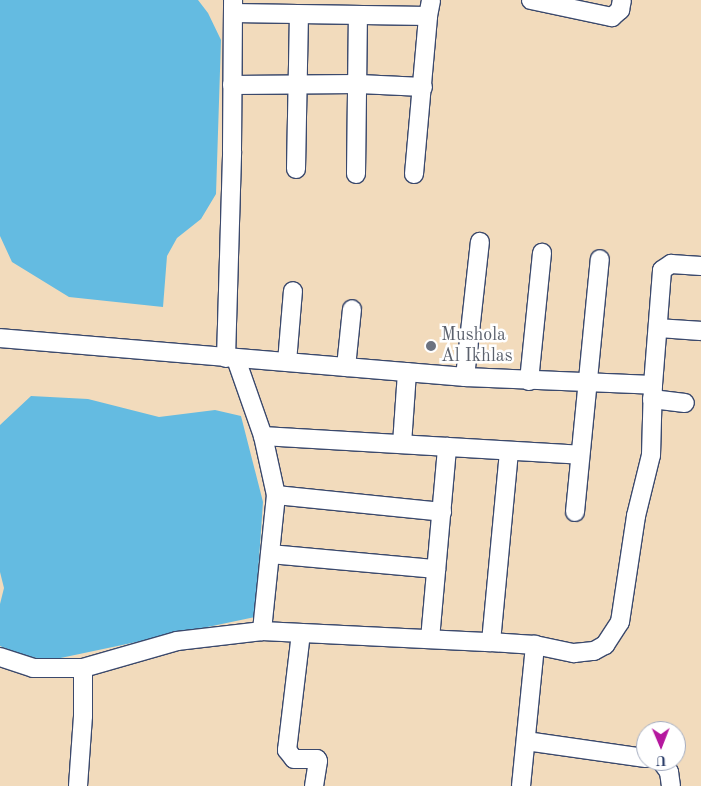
<!DOCTYPE html>
<html>
<head>
<meta charset="utf-8">
<style>
  body { margin:0 }
  #map { position:relative; width:701px; height:786px; overflow:hidden; background:#f2dbbc; font-family:"Old Standard TT",serif }
  div>[style] { position:absolute }
  .water>* { inset:0; background:#64bbe1 }
  .roads { filter:drop-shadow(1px 0 #3b496c) drop-shadow(-1px 0 #3b496c) drop-shadow(0 1px #3b496c) drop-shadow(0 -1px #3b496c) }
  .minor>* { height:18px; margin:-9px; padding:0 9px; transform-origin:9px; border-radius:9px; background:#fff }
  .dots>* { width:14px; height:14px; translate:-50% -50%; box-sizing:border-box; border:2px solid #fff; border-radius:50% }
  span { translate:-50% -50%; white-space:nowrap; text-align:center; line-height:1.15; -webkit-text-stroke:5px #fff; paint-order:stroke }
  .worship-label { font-size:18px; color:#5b616d }
  .left { translate:0 -50%; text-align:left }
  .north { position:absolute; left:636px; top:721px; width:50px; height:50px; box-sizing:border-box; background:#fff; border:1px solid #a4acbf; border-radius:50%; rotate:179deg; font-size:14px; font-weight:700; line-height:20px; text-align:center; color:#1b2f5e }
  .north::after { content:''; display:block; margin:auto; width:18px; height:22px; background:#b5179e; clip-path:polygon(50% 0,100% 100%,50% 72%,0 100%) }
</style>
</head>
<body>
<div id="map">
  <div class="water">
    <div style="clip-path:polygon(0 0,198px 0,208px 13px,221px 40px,216px 194px,201px 219px,177px 238px,167px 256px,163px 307px,69px 297px,12px 262px,0 236px)"></div>
    <div style="clip-path:polygon(31px 396px,88px 399px,159px 417px,215px 410px,241px 416px,263px 502px,255px 617px,51px 660px,23px 656px,0 646px,0 604px,4px 588px,0 572px,0 425px)"></div>
  </div>
  <div class="roads">
    <div class="minor">
      <div style="left:531px;top:0;width:83px;rotate:11.9deg"></div>
      <div style="left:612px;top:17px;width:11px;rotate:-41deg"></div>
      <div style="left:620px;top:10px;width:10px;rotate:-79deg"></div>
      <div style="left:233px;top:13px;width:195px;rotate:0.9deg"></div>
      <div style="left:232px;top:85px;width:127px;rotate:-0.5deg"></div>
      <div style="left:359px;top:84px;width:64px;rotate:2.7deg"></div>
      <div style="left:296px;top:169px;width:154px;rotate:-88.9deg"></div>
      <div style="left:356px;top:174px;width:159px;rotate:-89.3deg"></div>
      <div style="left:414px;top:174px;width:159px;rotate:-84.9deg"></div>
      <div style="left:428px;top:16px;width:16px;rotate:-79deg"></div>
      <div style="left:658px;top:328px;width:43px;rotate:4deg"></div>
      <div style="left:0;top:338px;width:467px;rotate:4.8deg"></div>
      <div style="left:465px;top:377px;width:188px;rotate:2.4deg"></div>
      <div style="left:226px;top:358px;width:207px;rotate:-88.3deg"></div>
      <div style="left:232px;top:151px;width:151px;rotate:-89.6deg"></div>
      <div style="left:236px;top:359px;width:82px;rotate:70.7deg"></div>
      <div style="left:263px;top:436px;width:60px;rotate:77.6deg"></div>
      <div style="left:276px;top:495px;width:137px;rotate:95.9deg"></div>
      <div style="left:287px;top:362px;width:71px;rotate:-85.2deg"></div>
      <div style="left:346px;top:367px;width:58px;rotate:-84.1deg"></div>
      <div style="left:465px;top:377px;width:136px;rotate:-83.7deg"></div>
      <div style="left:529px;top:381px;width:129px;rotate:-84.2deg"></div>
      <div style="left:652px;top:399px;width:33px;rotate:7deg"></div>
      <div style="left:263px;top:436px;width:317px;rotate:3.4deg"></div>
      <div style="left:402px;top:444px;width:72px;rotate:-86deg"></div>
      <div style="left:276px;top:495px;width:167px;rotate:5.8deg"></div>
      <div style="left:575px;top:512px;width:254px;rotate:-84.4deg"></div>
      <div style="left:270px;top:554px;width:167px;rotate:5.2deg"></div>
      <div style="left:301px;top:633px;width:118px;rotate:96.8deg"></div>
      <div style="left:287px;top:750px;width:11px;rotate:52deg"></div>
      <div style="left:294px;top:759px;width:23px"></div>
      <div style="left:317px;top:759px;width:2px;rotate:63deg"></div>
      <div style="left:318px;top:761px;width:25px;rotate:99deg"></div>
      <div style="left:430px;top:639px;width:193px;rotate:-84.9deg"></div>
      <div style="left:491px;top:642px;width:191px;rotate:-84.6deg"></div>
      <div style="left:0;top:657px;width:35px;rotate:18deg"></div>
      <div style="left:33px;top:668px;width:50px"></div>
      <div style="left:83px;top:668px;width:98px;rotate:-16deg"></div>
      <div style="left:177px;top:641px;width:86px;rotate:-6.7deg"></div>
      <div style="left:262px;top:631px;width:229px;rotate:2.8deg"></div>
      <div style="left:491px;top:642px;width:44px;rotate:3.9deg"></div>
      <div style="left:535px;top:645px;width:40px;rotate:12deg"></div>
      <div style="left:574px;top:653px;width:20px;rotate:-6deg"></div>
      <div style="left:594px;top:651px;width:13px;rotate:-29deg"></div>
      <div style="left:605px;top:645px;width:27px;rotate:-57deg"></div>
      <div style="left:620px;top:622px;width:107px;rotate:-81.4deg"></div>
      <div style="left:636px;top:516px;width:63px;rotate:-76.2deg"></div>
      <div style="left:651px;top:455px;width:70px;rotate:-88.4deg"></div>
      <div style="left:653px;top:385px;width:115px;rotate:-85.5deg"></div>
      <div style="left:662px;top:270px;width:11px;rotate:-34deg"></div>
      <div style="left:671px;top:264px;width:30px;rotate:4deg"></div>
      <div style="left:526px;top:741px;width:121px;rotate:8.1deg"></div>
      <div style="left:661px;top:761px;width:14px;rotate:54deg"></div>
      <div style="left:669px;top:772px;width:14px;rotate:82deg"></div>
      <div style="left:78px;top:786px;width:70px;rotate:-85.9deg"></div>
      <div style="left:83px;top:716px;width:48px;rotate:-90deg"></div>
      <div style="left:521px;top:786px;width:142px;rotate:-84.3deg"></div>
    </div>
  </div>
  <div class="dots">
    <div style="left:431px;top:346px;background:#6b7280"></div>
  </div>
  <div class="worship-label">
    <span class="left" style="left:441px;top:346px">Mushola<br>Al Ikhlas</span>
  </div>
  <div class="north">U</div>
</div>
</body>
</html>
